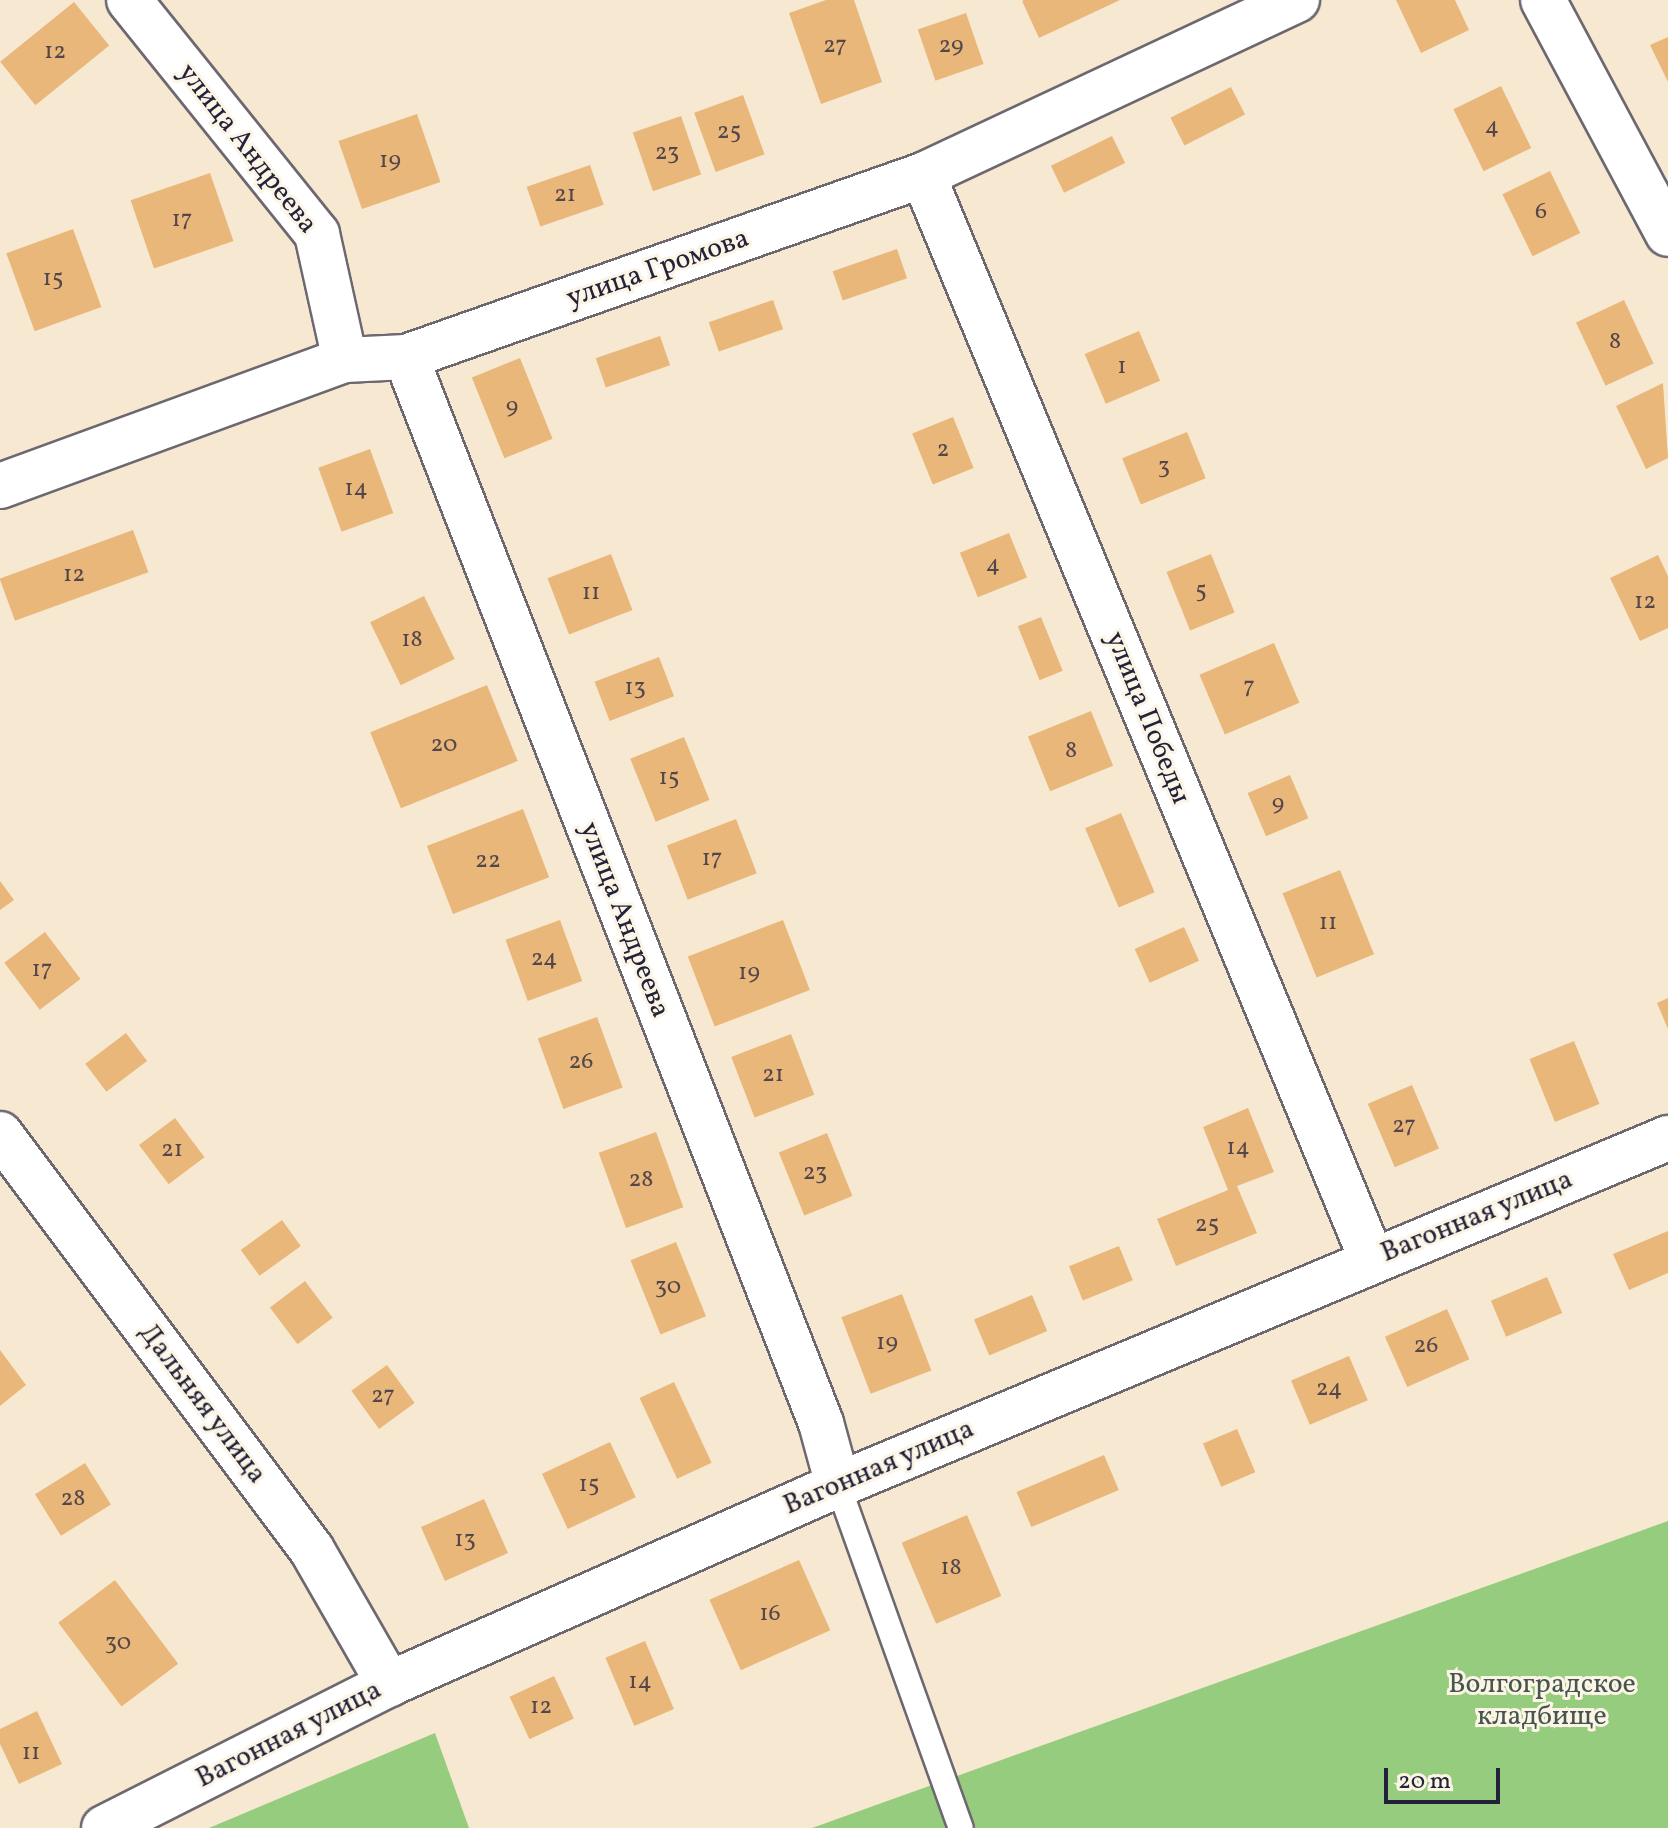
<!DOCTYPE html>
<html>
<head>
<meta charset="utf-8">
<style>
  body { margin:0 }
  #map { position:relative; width:1668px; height:1828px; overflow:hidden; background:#f7e9d1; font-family:Vollkorn,serif }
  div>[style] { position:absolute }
  .green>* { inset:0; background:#96cc7e }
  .building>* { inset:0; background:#eab77b; transform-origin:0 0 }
  .roads { filter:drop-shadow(2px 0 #6d6870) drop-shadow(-2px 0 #6d6870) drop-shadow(0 2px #6d6870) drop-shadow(0 -2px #6d6870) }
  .lane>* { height:24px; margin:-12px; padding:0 12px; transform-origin:12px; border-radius:12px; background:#fff }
  .street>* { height:44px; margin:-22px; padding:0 22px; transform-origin:22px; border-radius:22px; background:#fff }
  span { translate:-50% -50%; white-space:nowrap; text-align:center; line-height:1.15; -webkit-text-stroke:6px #fcf5e5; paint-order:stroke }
  .number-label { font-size:24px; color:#54474b }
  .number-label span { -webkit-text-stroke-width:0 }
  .street-label { font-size:28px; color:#22223b }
  .park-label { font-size:28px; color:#45554f }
  .scale { position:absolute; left:1384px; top:1768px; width:116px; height:36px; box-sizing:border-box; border:4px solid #22223b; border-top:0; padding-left:10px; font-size:24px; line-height:28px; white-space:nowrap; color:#22223b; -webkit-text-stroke:6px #fcf5e5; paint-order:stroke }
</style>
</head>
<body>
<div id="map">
  <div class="green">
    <div style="clip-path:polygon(1668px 1521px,1668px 1828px,812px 1828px)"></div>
    <div style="clip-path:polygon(435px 1733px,469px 1828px,209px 1828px)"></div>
  </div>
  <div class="building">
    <div style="clip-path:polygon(826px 0,854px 0,882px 82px,821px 104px,789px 13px)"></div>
    <div style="clip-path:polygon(1120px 0,1039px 38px,1022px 1px,1024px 0)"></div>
    <div style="clip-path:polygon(1396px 0,1455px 0,1469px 30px,1421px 53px)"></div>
    <div style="left:74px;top:2px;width:56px;height:95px;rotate:51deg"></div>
    <div style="left:966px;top:13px;width:54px;height:51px;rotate:71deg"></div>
    <div style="clip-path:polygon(1668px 37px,1668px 82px,1650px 45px)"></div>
    <div style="left:1501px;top:86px;width:69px;height:53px;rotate:64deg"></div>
    <div style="left:1231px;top:87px;width:31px;height:68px;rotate:63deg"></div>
    <div style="left:743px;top:95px;width:63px;height:52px;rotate:70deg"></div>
    <div style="left:417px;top:114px;width:72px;height:83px;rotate:71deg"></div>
    <div style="left:681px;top:116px;width:62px;height:51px;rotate:71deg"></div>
    <div style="left:1112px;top:136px;width:30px;height:68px;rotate:64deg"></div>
    <div style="left:590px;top:165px;width:42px;height:67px;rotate:71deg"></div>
    <div style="left:1550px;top:171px;width:69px;height:53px;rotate:64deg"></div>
    <div style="left:210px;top:173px;width:72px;height:84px;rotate:71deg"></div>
    <div style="left:73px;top:229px;width:83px;height:71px;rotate:70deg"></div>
    <div style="left:897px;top:249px;width:31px;height:68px;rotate:71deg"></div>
    <div style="left:773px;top:300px;width:31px;height:68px;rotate:71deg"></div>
    <div style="left:1624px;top:300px;width:70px;height:53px;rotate:65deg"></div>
    <div style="left:1139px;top:331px;width:54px;height:59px;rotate:67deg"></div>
    <div style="left:660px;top:336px;width:31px;height:68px;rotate:71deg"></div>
    <div style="left:520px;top:358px;width:87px;height:52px;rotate:68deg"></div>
    <div style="clip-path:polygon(1663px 383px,1668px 458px,1646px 469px,1616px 406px)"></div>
    <div style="left:953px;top:417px;width:55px;height:44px;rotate:68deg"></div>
    <div style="left:1187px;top:432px;width:50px;height:70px;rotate:68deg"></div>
    <div style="left:370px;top:449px;width:68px;height:55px;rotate:70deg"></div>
    <div style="left:133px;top:530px;width:45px;height:142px;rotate:70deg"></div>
    <div style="left:1009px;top:533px;width:48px;height:53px;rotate:68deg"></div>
    <div style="left:611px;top:554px;width:60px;height:68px;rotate:69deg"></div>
    <div style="left:1211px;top:554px;width:63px;height:48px;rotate:68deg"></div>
    <div style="clip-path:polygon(1658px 555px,1668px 576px,1668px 628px,1640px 641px,1610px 578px)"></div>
    <div style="left:424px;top:596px;width:70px;height:60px;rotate:64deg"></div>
    <div style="left:1041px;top:617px;width:58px;height:25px;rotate:68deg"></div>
    <div style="left:1274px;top:643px;width:65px;height:81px;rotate:67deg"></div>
    <div style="left:659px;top:657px;width:42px;height:69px;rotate:69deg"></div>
    <div style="left:487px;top:685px;width:82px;height:126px;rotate:68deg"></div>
    <div style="left:1091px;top:711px;width:59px;height:68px;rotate:68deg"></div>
    <div style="left:684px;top:737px;width:68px;height:58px;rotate:68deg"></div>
    <div style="left:1290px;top:775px;width:47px;height:46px;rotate:67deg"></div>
    <div style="left:523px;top:809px;width:73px;height:103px;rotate:69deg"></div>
    <div style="left:1121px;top:813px;width:86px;height:39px;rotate:67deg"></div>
    <div style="left:736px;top:819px;width:58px;height:74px;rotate:69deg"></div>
    <div style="left:1340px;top:870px;width:91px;height:62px;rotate:68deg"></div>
    <div style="clip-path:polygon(0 881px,14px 900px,0 910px)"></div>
    <div style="left:560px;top:920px;width:65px;height:58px;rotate:70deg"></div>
    <div style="left:783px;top:920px;width:75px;height:102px;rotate:69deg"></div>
    <div style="left:1184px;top:927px;width:37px;height:54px;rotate:66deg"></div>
    <div style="left:45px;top:932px;width:59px;height:51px;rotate:53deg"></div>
    <div style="clip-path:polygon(1668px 998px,1668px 1029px,1657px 1003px)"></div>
    <div style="left:597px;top:1017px;width:75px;height:63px;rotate:70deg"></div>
    <div style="left:126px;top:1033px;width:35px;height:51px;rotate:53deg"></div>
    <div style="left:791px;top:1034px;width:65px;height:64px;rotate:69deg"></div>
    <div style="left:1574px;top:1041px;width:68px;height:48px;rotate:68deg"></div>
    <div style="left:1412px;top:1085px;width:69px;height:48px;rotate:67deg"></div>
    <div style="clip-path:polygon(1248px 1108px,1274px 1172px,1237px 1186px,1257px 1233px,1176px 1266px,1157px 1219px,1228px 1190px,1203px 1127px)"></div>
    <div style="left:175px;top:1118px;width:49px;height:45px;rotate:53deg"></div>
    <div style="left:656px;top:1132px;width:80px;height:61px;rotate:70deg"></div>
    <div style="left:827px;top:1133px;width:68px;height:52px;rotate:68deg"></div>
    <div style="left:282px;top:1220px;width:32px;height:51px;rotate:54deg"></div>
    <div style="clip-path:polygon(1668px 1231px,1668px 1273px,1629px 1290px,1613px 1254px)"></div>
    <div style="left:676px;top:1242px;width:80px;height:49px;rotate:68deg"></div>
    <div style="left:1119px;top:1246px;width:37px;height:54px;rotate:68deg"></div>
    <div style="left:1547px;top:1277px;width:39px;height:61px;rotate:67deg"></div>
    <div style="left:305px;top:1281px;width:46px;height:44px;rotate:53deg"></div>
    <div style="left:902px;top:1294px;width:82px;height:65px;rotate:69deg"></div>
    <div style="left:1032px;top:1295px;width:39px;height:63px;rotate:67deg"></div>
    <div style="left:1447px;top:1309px;width:55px;height:68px;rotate:66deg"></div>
    <div style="clip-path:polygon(0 1350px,26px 1385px,0 1406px)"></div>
    <div style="left:1349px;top:1356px;width:48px;height:63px;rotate:67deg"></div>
    <div style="left:387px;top:1365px;width:47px;height:44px;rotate:54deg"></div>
    <div style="left:674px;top:1382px;width:89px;height:38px;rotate:65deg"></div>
    <div style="left:1237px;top:1429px;width:47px;height:37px;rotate:67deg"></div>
    <div style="left:610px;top:1442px;width:61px;height:75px;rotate:65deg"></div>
    <div style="left:1104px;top:1455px;width:38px;height:95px;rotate:67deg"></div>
    <div style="left:85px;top:1463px;width:49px;height:59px;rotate:58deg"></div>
    <div style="left:484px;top:1499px;width:59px;height:69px;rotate:66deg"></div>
    <div style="left:967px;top:1515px;width:88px;height:71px;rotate:67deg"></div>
    <div style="left:799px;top:1560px;width:77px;height:98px;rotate:66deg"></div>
    <div style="left:115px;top:1580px;width:105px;height:71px;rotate:53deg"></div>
    <div style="left:645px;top:1641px;width:74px;height:43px;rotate:67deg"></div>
    <div style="left:554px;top:1676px;width:47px;height:49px;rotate:65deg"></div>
    <div style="clip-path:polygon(37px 1711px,62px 1764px,19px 1784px,0 1744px,0 1729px)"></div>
  </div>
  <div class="roads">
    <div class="lane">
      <div style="left:838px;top:1485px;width:364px;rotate:70.3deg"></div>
    </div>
    <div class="street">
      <div style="left:129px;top:0;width:300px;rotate:51.2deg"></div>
      <div style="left:317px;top:234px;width:129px;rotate:77.5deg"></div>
      <div style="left:1543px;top:0;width:265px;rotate:61.9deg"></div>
      <div style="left:923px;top:175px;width:1174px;rotate:67.52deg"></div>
      <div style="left:406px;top:357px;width:1144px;rotate:68.73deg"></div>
      <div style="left:821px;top:1423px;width:64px;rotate:74.7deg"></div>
      <div style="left:0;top:486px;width:367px;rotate:-20.1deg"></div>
      <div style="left:345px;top:360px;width:61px;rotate:-2.8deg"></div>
      <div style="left:406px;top:357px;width:548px;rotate:-19.39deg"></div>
      <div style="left:923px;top:175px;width:413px;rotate:-25.1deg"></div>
      <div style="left:0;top:1134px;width:520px;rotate:53.13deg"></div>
      <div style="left:312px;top:1550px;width:155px;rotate:60.1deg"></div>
      <div style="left:104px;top:1828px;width:319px;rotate:-26.8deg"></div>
      <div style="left:389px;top:1684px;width:491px;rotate:-23.9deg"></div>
      <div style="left:838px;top:1485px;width:900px;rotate:-22.69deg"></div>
    </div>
  </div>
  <div class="number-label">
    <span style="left:835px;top:47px">27</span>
    <span style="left:951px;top:47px">29</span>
    <span style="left:55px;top:53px">12</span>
    <span style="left:1492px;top:128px">4</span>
    <span style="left:729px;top:133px">25</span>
    <span style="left:667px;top:154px">23</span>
    <span style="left:390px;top:162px">19</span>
    <span style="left:565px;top:196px">21</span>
    <span style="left:1541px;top:213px">6</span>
    <span style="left:182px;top:221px">17</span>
    <span style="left:53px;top:280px">15</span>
    <span style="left:1615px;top:343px">8</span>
    <span style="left:1122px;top:368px">1</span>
    <span style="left:512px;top:408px">9</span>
    <span style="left:943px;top:451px">2</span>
    <span style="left:1164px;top:468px">3</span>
    <span style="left:356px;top:490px">14</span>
    <span style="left:993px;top:566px">4</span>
    <span style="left:74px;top:576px">12</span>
    <span style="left:1201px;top:592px">5</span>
    <span style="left:591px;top:594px">11</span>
    <span style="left:1645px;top:603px">12</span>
    <span style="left:412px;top:641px">18</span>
    <span style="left:1249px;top:688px">7</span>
    <span style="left:635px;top:689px">13</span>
    <span style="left:444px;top:746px">20</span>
    <span style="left:1071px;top:752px">8</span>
    <span style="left:669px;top:779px">15</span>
    <span style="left:1278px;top:805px">9</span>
    <span style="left:712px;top:860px">17</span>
    <span style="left:488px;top:862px">22</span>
    <span style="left:1328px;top:924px">11</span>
    <span style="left:544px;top:960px">24</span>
    <span style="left:42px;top:971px">17</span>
    <span style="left:749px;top:974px">19</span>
    <span style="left:581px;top:1063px">26</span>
    <span style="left:773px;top:1076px">21</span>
    <span style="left:1404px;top:1127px">27</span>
    <span style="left:1238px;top:1149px">14</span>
    <span style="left:172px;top:1151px">21</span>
    <span style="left:815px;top:1174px">23</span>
    <span style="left:641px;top:1181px">28</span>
    <span style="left:1207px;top:1226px">25</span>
    <span style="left:668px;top:1288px">30</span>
    <span style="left:887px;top:1344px">19</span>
    <span style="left:1426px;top:1347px">26</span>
    <span style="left:1329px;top:1390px">24</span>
    <span style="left:383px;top:1397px">27</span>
    <span style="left:589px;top:1486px">15</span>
    <span style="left:73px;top:1500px">28</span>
    <span style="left:465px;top:1541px">13</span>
    <span style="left:951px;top:1569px">18</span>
    <span style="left:770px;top:1615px">16</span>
    <span style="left:118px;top:1644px">30</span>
    <span style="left:640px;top:1683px">14</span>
    <span style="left:541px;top:1708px">12</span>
    <span style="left:31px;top:1754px">11</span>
  </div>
  <div class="street-label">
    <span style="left:247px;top:149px;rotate:52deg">улица Андреева</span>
    <span style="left:658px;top:269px;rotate:-19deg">улица Громова</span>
    <span style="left:1147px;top:718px;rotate:68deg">улица Победы</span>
    <span style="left:624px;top:920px;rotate:69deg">улица Андреева</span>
    <span style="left:1477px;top:1217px;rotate:-22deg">Вагонная улица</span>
    <span style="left:202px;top:1404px;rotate:53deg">Дальняя улица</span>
    <span style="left:879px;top:1468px;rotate:-23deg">Вагонная улица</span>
    <span style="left:289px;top:1735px;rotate:-27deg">Вагонная улица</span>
  </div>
  <div class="park-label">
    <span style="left:1542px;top:1701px">Волгоградское<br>кладбище</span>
  </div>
  <div class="scale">20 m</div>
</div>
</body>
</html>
